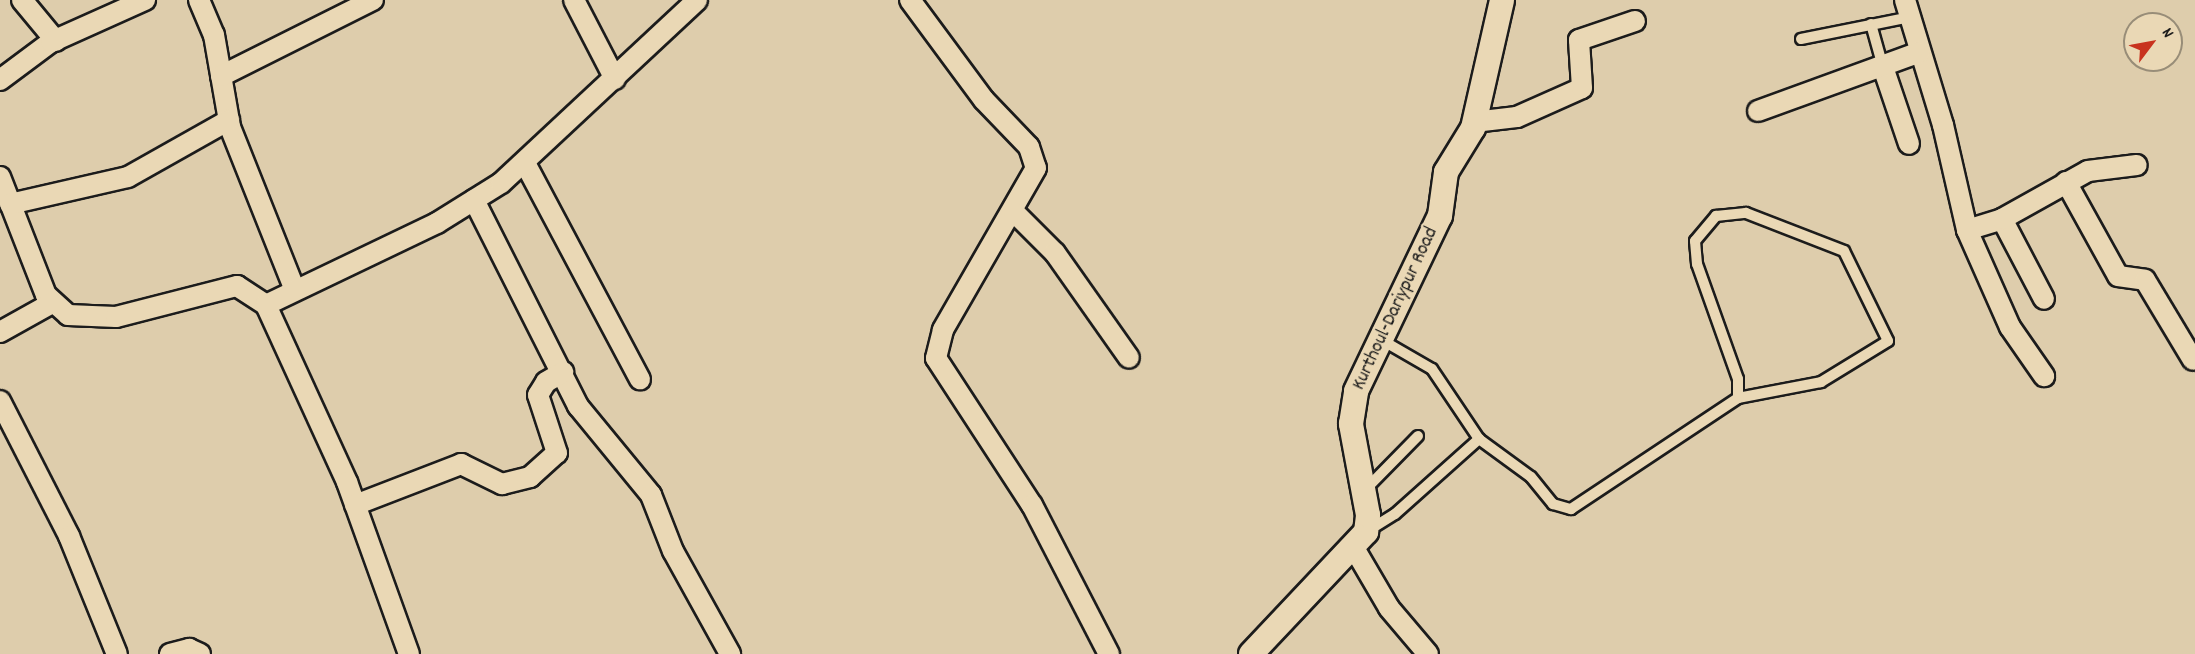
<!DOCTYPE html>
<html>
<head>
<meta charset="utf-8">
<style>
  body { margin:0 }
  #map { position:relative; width:2195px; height:654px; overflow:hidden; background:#decdac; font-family:Dekko,sans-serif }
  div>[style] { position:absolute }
  .roads { filter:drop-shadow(2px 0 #1c1c1c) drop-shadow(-2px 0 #1c1c1c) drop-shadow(0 2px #1c1c1c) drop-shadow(0 -2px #1c1c1c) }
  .service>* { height:10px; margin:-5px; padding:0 5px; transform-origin:5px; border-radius:5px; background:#ead8b5 }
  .minor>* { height:20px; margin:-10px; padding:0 10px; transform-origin:10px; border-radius:10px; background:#ead8b5 }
  .tertiary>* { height:24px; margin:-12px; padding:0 12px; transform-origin:12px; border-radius:12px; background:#ead8b5 }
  span { translate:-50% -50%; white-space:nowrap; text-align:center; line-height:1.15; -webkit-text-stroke:4.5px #ead8b5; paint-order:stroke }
  .street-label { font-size:20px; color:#1c1c1c }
  .north { position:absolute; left:2123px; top:12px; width:60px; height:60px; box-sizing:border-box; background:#ead8b5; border:2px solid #988d78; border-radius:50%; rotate:58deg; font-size:16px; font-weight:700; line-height:24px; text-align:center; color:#1c1c1c }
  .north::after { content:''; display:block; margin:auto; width:21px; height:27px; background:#c8321e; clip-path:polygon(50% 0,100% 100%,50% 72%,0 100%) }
</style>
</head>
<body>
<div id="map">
  <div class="roads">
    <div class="service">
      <div style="left:1871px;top:24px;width:45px;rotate:74.4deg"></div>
      <div style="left:1801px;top:39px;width:111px;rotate:-11.4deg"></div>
      <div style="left:1380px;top:339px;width:60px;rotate:30deg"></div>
      <div style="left:1432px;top:369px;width:84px;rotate:56.1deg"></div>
      <div style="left:1479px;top:439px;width:64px;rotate:36.2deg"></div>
      <div style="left:1531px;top:477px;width:35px;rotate:51deg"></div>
      <div style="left:1553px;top:504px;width:19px;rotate:16deg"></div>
      <div style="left:1571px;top:509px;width:201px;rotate:-33.6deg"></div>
      <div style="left:1738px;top:398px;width:19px;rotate:-90deg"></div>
      <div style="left:1738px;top:379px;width:122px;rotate:-109.6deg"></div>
      <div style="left:1697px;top:264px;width:23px;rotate:-95deg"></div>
      <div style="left:1695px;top:241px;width:33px;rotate:-50deg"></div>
      <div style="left:1716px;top:216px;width:30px;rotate:-6deg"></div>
      <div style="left:1746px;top:213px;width:105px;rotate:21.2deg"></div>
      <div style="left:1844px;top:251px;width:100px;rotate:63.9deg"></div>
      <div style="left:1888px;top:341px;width:79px;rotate:148.5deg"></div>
      <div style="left:1821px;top:382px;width:85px;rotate:169.1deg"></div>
      <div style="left:1364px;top:491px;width:77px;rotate:-45.5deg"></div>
      <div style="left:1366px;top:532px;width:34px;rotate:-32deg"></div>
      <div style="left:1395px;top:514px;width:113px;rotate:-41.8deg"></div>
    </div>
    <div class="minor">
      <div style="left:22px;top:0;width:53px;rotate:50.3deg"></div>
      <div style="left:199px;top:0;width:38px;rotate:67deg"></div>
      <div style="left:214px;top:35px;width:93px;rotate:80.1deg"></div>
      <div style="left:230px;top:127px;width:175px;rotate:68.3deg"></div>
      <div style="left:574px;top:0;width:89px;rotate:62.6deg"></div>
      <div style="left:910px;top:0;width:124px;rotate:53.5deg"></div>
      <div style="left:984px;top:100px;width:65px;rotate:46.2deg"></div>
      <div style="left:1029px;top:147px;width:22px;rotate:72deg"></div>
      <div style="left:1036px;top:168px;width:187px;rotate:119.9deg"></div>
      <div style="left:943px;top:330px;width:29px;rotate:104deg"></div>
      <div style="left:936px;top:358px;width:176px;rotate:56.9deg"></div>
      <div style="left:1032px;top:505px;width:168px;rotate:62.7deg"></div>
      <div style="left:1905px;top:0;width:131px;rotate:73.1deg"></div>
      <div style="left:1943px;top:125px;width:108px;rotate:77.1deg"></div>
      <div style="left:1967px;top:230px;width:106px;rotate:66.1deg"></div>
      <div style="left:2010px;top:327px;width:60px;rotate:55.2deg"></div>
      <div style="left:1883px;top:67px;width:81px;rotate:71.3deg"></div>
      <div style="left:221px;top:76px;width:170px;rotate:-26.6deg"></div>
      <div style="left:0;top:80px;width:64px;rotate:-36.7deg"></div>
      <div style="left:51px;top:42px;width:103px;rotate:-24.1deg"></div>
      <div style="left:1758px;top:111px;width:172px;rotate:-20deg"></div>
      <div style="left:1474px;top:122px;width:43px;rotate:-6.6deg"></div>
      <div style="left:1517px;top:117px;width:71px;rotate:-24deg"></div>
      <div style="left:1582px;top:88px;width:48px;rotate:-93.6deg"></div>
      <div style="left:1579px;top:40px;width:59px;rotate:-18.7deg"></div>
      <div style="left:525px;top:163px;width:245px;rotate:62deg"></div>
      <div style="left:0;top:177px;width:127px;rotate:68.7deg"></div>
      <div style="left:46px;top:295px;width:30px;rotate:42deg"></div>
      <div style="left:68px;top:315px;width:48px;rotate:2.4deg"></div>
      <div style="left:116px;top:317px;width:125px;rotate:-14.4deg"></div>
      <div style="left:237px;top:286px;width:35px;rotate:33deg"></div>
      <div style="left:266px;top:305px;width:195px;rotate:65.4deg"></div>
      <div style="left:347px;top:482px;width:183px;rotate:70.2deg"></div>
      <div style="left:2066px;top:182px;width:107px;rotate:61deg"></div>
      <div style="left:2118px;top:276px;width:27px;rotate:8deg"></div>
      <div style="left:2145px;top:280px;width:93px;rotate:59deg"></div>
      <div style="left:474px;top:200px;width:231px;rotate:63.2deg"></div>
      <div style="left:578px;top:406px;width:115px;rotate:50.6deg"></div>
      <div style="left:651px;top:495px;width:60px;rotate:68.6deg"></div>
      <div style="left:673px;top:551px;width:118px;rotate:61deg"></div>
      <div style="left:10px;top:204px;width:121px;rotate:-12.9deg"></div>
      <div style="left:128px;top:177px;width:116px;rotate:-29.4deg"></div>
      <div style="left:1014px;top:212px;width:58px;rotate:45deg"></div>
      <div style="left:1055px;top:253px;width:128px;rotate:54.8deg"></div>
      <div style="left:2002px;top:219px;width:90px;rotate:62.3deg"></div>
      <div style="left:1967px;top:230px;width:37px;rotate:-17deg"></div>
      <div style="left:2002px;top:219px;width:98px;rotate:-29.2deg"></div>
      <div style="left:2088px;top:171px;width:49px;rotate:-7deg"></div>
      <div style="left:266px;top:305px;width:190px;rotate:-25.6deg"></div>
      <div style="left:437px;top:223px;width:75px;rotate:-32deg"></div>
      <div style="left:501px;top:183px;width:268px;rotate:-43deg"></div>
      <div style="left:0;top:332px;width:60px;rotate:-29.1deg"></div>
      <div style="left:0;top:401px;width:152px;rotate:62.9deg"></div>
      <div style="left:69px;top:536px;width:127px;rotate:67.9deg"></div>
      <div style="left:355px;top:505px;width:114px;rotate:-21.1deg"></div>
      <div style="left:461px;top:464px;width:46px;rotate:26deg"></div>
      <div style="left:502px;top:484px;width:29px;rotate:-14deg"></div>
      <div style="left:530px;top:477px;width:36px;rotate:-42deg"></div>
      <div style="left:557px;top:453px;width:61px;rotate:-108.1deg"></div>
      <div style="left:538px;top:395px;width:15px;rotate:-58deg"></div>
      <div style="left:546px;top:382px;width:20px;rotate:-30deg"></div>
      <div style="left:1354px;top:548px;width:69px;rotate:59.7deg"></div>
      <div style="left:1389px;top:608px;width:60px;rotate:49.7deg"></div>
      <div style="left:170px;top:654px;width:20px;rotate:-15deg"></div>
      <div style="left:189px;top:649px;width:12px;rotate:24deg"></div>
    </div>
    <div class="tertiary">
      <div style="left:1251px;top:654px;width:168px;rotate:-46.7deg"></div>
      <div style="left:1366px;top:532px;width:17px;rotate:-83deg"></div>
      <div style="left:1368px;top:515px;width:93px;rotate:-100.6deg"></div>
      <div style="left:1351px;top:424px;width:33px;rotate:-81deg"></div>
      <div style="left:1356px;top:391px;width:194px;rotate:-64.4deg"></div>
      <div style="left:1440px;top:216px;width:44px;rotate:-82.2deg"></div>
      <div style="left:1446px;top:172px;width:52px;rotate:-58.5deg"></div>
      <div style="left:1473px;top:128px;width:131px;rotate:-77.2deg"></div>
    </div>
  </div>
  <div class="street-label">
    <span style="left:1396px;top:309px;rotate:-65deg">Kurthoul-Dariypur Road</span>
  </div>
  <div class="north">N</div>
</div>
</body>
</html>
